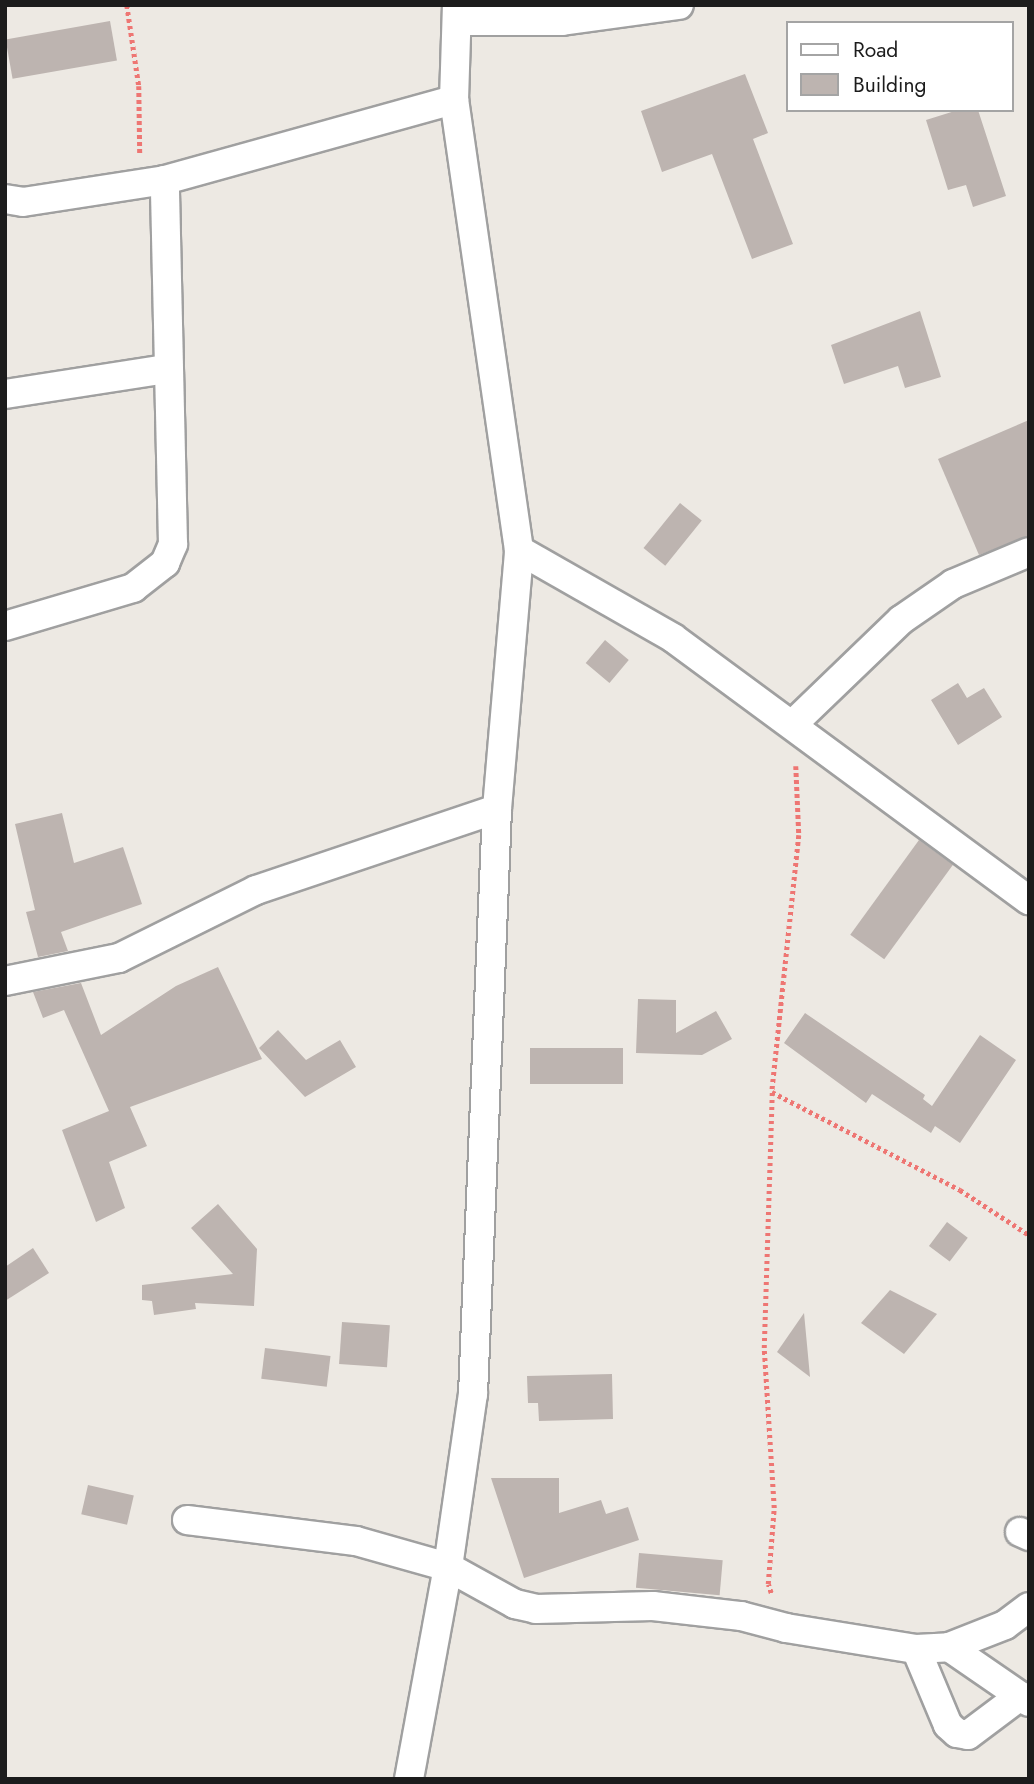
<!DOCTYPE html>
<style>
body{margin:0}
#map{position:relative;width:1034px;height:1784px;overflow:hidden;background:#ede9e3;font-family:Jost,sans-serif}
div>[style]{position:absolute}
.building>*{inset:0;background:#bdb4b0;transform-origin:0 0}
.path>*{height:4.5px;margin-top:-2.25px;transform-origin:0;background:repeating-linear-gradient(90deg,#ee7673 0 3.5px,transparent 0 7px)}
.roads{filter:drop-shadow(2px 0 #a0a0a0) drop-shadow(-2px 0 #a0a0a0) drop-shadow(0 2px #a0a0a0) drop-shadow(0 -2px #a0a0a0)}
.street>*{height:28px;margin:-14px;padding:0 14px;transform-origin:14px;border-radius:14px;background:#fff}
span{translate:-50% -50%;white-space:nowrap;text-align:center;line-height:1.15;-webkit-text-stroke:6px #fff;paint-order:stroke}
.frame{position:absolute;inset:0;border:7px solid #1c1c1c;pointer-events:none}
.legend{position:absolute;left:786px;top:21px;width:228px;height:91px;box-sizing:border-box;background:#fff;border:2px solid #a4a4a4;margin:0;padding:9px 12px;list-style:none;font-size:21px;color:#1c1c1c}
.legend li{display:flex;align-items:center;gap:14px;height:35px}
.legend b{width:35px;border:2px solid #a4a4a4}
</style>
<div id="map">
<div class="building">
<div style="left:110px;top:21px;width:40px;height:106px;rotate:80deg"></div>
<div style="clip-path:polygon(745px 74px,768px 133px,753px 139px,793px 244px,752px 259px,712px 154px,662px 172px,641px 111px)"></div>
<div style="clip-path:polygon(958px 110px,978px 110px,1006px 196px,973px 207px,966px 185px,948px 190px,926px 120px)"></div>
<div style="clip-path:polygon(920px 311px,941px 377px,905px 388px,898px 366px,844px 384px,831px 345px)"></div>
<div style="clip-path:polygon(1029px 420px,1029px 536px,979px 555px,938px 459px)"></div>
<div style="left:680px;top:503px;width:28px;height:58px;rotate:39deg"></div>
<div style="left:605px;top:640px;width:31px;height:30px;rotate:40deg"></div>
<div style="clip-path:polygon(958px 683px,967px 698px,984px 688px,1002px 717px,958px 745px,931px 700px)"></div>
<div style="clip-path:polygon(62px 813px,74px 863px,123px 847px,142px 904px,61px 932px,68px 951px,38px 957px,26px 912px,35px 910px,15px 824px)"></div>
<div style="left:919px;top:840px;width:42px;height:117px;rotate:36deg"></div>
<div style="clip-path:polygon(218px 967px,262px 1059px,130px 1107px,147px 1146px,109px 1162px,125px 1208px,96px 1222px,62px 1130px,109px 1111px,64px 1010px,43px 1018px,33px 992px,81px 983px,101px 1035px,176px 986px)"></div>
<div style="clip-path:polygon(638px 999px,676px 1000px,676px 1033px,716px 1011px,732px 1039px,702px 1055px,636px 1053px)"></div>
<div style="clip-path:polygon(805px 1013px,925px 1095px,923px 1099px,932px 1106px,980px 1035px,1016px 1060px,960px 1143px,935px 1126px,931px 1133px,872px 1094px,866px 1103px,784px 1043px)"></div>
<div style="clip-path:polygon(278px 1030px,306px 1060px,340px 1040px,356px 1067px,305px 1097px,259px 1048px)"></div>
<div style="left:530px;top:1048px;width:93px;height:36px"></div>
<div style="clip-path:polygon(218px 1204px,257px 1249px,254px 1306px,195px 1303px,196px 1309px,154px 1315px,152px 1301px,142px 1300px,142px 1285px,233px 1274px,191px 1228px)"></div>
<div style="left:947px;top:1222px;width:26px;height:30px;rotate:37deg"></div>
<div style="clip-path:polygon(33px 1248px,49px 1273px,5px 1301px,5px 1267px)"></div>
<div style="clip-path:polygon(890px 1290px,937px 1314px,904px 1354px,861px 1323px)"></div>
<div style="clip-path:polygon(804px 1313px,810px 1377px,777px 1352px)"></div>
<div style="left:342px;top:1322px;width:48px;height:42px;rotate:4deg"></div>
<div style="left:265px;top:1348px;width:66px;height:31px;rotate:7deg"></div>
<div style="clip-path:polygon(612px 1374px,613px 1419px,539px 1421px,538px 1403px,528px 1403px,527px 1376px)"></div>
<div style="clip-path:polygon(491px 1478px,559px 1478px,559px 1513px,601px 1500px,606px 1514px,628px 1507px,639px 1540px,524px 1578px)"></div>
<div style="left:88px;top:1485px;width:47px;height:30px;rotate:13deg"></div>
<div style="left:639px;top:1553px;width:84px;height:35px;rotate:5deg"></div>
</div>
<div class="path">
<div style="left:127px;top:5px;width:82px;rotate:81.6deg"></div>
<div style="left:139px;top:86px;width:68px;rotate:89.2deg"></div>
<div style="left:796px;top:766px;width:69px;rotate:87.5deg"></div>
<div style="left:799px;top:835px;width:258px;rotate:96deg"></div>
<div style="left:772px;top:1092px;width:212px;rotate:27.5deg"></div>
<div style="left:960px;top:1190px;width:82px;rotate:33.1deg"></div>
<div style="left:771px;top:1593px;width:9px;rotate:-108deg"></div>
<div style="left:768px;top:1584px;width:76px;rotate:-85.5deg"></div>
<div style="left:774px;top:1508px;width:160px;rotate:-93.6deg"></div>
<div style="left:764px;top:1348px;width:256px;rotate:-88.2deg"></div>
</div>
<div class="roads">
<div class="street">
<div style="left:457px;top:21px;width:105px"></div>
<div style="left:562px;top:21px;width:118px;rotate:-7.8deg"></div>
<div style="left:5px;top:199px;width:18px;rotate:9deg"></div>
<div style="left:23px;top:202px;width:144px;rotate:-8.8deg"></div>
<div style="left:165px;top:180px;width:300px;rotate:-15.5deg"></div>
<div style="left:5px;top:394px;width:163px;rotate:-8.8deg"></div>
<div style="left:519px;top:550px;width:177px;rotate:29.7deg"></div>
<div style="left:673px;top:638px;width:442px;rotate:36.4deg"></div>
<div style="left:5px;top:626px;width:134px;rotate:-16.5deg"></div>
<div style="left:133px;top:588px;width:41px;rotate:-38deg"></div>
<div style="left:165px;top:563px;width:21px;rotate:-67deg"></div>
<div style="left:173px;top:544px;width:364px;rotate:-91.3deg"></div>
<div style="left:794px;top:723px;width:149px;rotate:-43.9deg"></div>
<div style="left:901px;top:620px;width:63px;rotate:-34.7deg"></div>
<div style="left:953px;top:584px;width:82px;rotate:-22.8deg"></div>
<div style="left:5px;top:981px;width:116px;rotate:-11.4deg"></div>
<div style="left:119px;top:958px;width:153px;rotate:-26.4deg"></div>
<div style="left:256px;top:890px;width:254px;rotate:-18.6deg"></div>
<div style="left:187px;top:1520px;width:170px;rotate:7.1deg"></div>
<div style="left:356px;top:1541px;width:96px;rotate:15.8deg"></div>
<div style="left:448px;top:1567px;width:77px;rotate:28.9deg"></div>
<div style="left:515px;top:1604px;width:22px;rotate:13deg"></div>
<div style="left:536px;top:1609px;width:117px;rotate:-1.5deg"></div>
<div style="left:653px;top:1606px;width:89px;rotate:6.5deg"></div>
<div style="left:741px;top:1616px;width:47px;rotate:14.9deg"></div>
<div style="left:786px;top:1628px;width:132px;rotate:9.2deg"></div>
<div style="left:916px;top:1649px;width:33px;rotate:-3deg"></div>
<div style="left:949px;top:1647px;width:60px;rotate:-21.4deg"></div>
<div style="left:1005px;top:1625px;width:30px;rotate:-37deg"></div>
<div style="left:1020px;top:1532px;width:10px;rotate:24deg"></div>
<div style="left:949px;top:1647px;width:97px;rotate:34.5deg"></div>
<div style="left:916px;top:1649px;width:82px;rotate:67.2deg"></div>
<div style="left:948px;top:1725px;width:12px;rotate:42deg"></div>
<div style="left:957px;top:1733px;width:11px;rotate:10deg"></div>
<div style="left:968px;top:1735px;width:65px;rotate:-36.9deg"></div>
<div style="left:409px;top:1779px;width:216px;rotate:-79.6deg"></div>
<div style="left:448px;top:1567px;width:175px;rotate:-81.8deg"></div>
<div style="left:473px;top:1394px;width:585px;rotate:-87.65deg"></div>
<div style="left:497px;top:809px;width:260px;rotate:-85.1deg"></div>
<div style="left:519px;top:550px;width:455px;rotate:-98.2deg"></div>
<div style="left:454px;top:100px;width:95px;rotate:-88.2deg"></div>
</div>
</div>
<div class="frame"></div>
<ul class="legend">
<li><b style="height:9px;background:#fff"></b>Road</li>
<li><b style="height:19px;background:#bdb4b0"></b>Building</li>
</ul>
</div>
